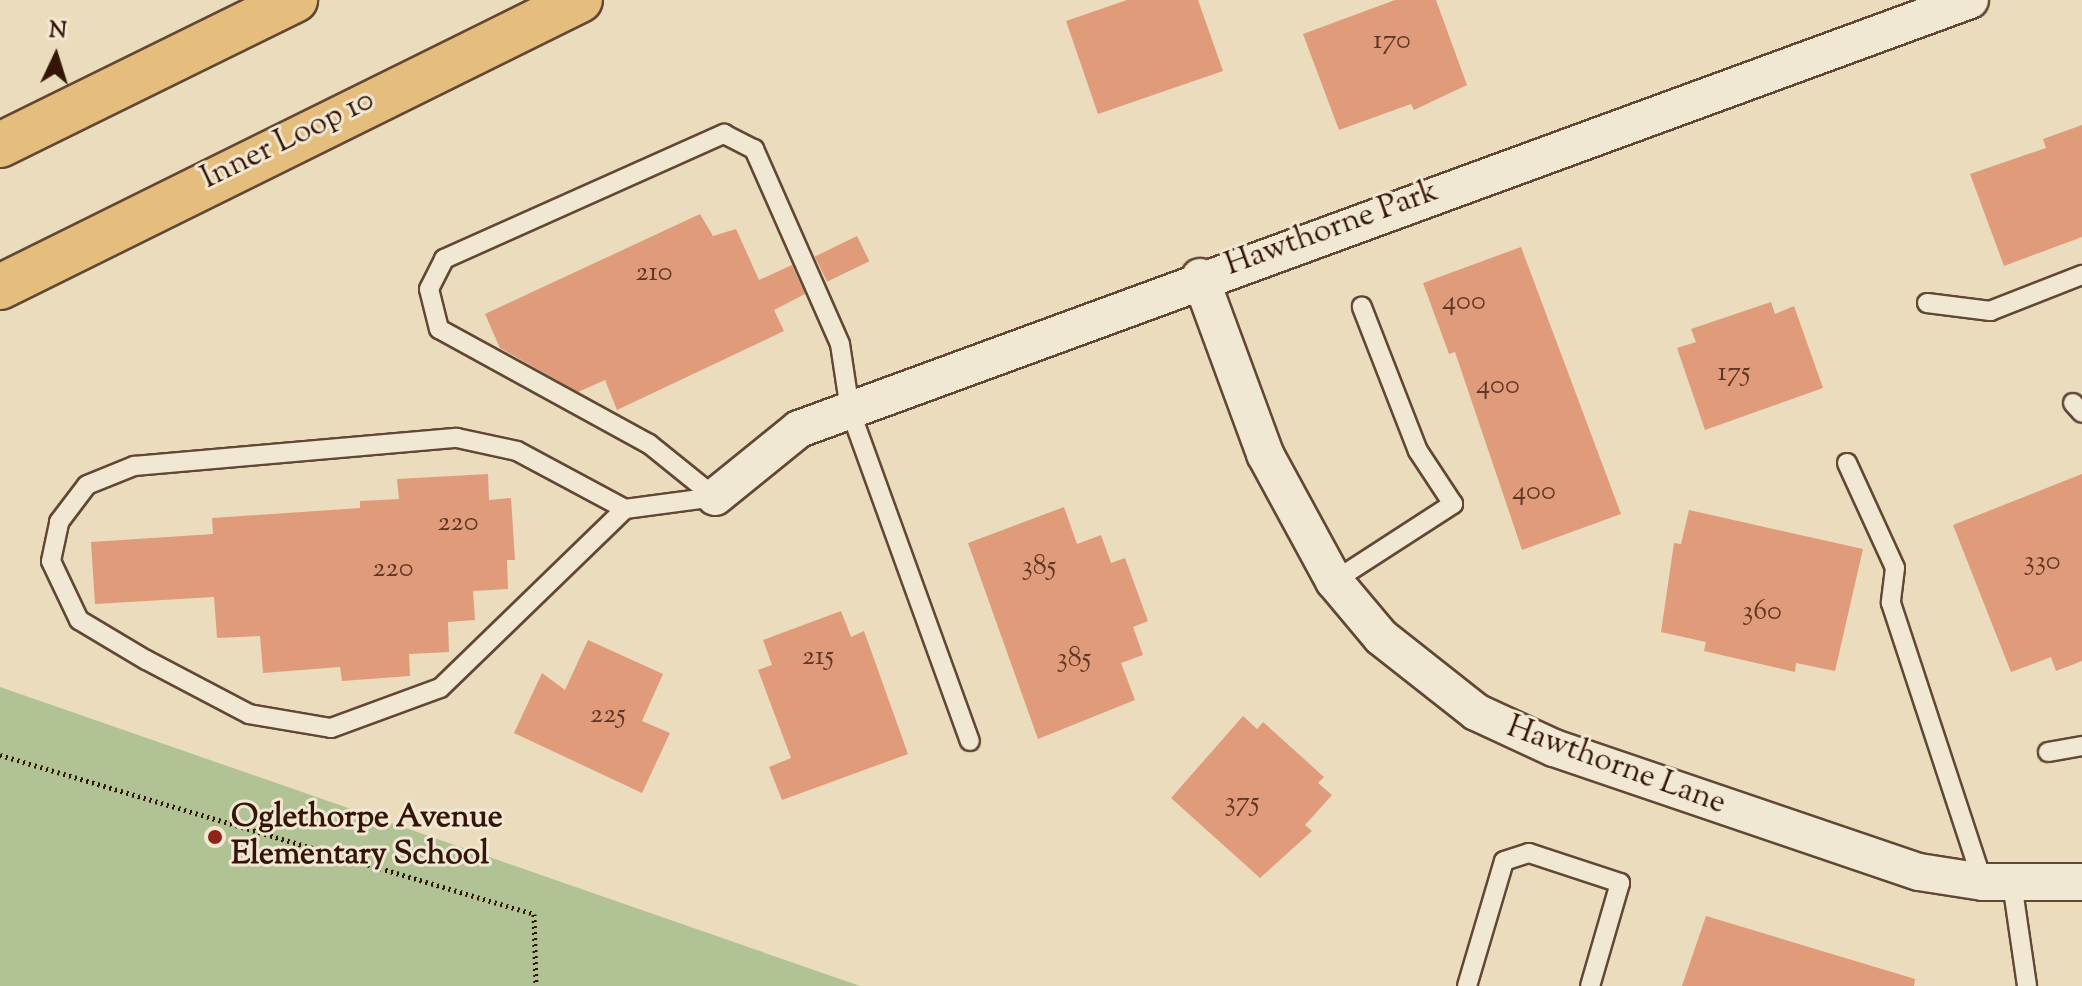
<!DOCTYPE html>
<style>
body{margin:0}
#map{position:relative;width:2082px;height:986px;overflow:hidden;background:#eadcbc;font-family:"Sorts Mill Goudy",serif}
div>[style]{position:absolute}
.green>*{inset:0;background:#b1c295}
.building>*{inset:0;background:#e09b7b;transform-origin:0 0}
.path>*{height:5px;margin-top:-2.5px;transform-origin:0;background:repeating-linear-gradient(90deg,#351508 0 2px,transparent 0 6px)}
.roads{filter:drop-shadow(2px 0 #624735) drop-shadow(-2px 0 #624735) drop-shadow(0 2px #624735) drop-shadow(0 -2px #624735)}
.service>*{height:18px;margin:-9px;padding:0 9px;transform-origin:9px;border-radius:9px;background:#f1e8d3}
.minor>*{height:36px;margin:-18px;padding:0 18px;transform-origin:18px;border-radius:18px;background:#f1e8d3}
.motorway>*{height:44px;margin:-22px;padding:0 22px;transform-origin:22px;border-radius:22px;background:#e5be7e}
.dots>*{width:22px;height:22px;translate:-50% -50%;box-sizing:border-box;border:4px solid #f1e8d3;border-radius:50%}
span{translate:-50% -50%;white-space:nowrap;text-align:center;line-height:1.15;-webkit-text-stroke:6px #f1e8d3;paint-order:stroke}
.number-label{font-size:28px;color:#603625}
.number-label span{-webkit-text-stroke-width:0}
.street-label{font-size:32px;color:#351508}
.poi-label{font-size:32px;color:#351508;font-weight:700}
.left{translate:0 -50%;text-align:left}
.north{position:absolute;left:16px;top:16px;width:80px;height:80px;-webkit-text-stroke:6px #f1e8d3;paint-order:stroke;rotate:4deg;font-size:22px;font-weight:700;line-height:32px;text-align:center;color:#351508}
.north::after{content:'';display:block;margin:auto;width:28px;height:36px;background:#351508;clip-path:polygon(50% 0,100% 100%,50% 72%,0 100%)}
</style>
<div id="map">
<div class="green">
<div style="clip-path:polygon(0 687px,860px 986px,0 986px)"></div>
</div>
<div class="building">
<div style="clip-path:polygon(1127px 0,1198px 0,1223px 71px,1098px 114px,1066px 21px)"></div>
<div style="clip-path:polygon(1395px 0,1436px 0,1467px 85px,1414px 110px,1411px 104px,1339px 130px,1303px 34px)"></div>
<div style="clip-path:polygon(2082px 125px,2082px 237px,2004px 266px,1970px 174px,2046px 148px,2043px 139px)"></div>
<div style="clip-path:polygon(700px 214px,713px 236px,736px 229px,759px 280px,792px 265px,805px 294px,774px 310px,784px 331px,617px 410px,605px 380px,578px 392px,500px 348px,485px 314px)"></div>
<div style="left:857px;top:236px;width:28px;height:47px;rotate:64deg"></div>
<div style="clip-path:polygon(1521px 247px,1621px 514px,1522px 550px,1455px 352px,1449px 354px,1423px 283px)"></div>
<div style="clip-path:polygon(1771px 302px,1775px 314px,1794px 306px,1823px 388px,1705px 430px,1677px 348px,1696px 342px,1691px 329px)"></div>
<div style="clip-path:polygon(488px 474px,489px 500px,511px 498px,515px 560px,507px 560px,508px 589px,473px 591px,475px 620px,448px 622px,449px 652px,409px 654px,410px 676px,342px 681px,340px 667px,263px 673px,260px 636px,217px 638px,214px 597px,95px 604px,91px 542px,213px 534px,212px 518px,360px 508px,360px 501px,399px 499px,397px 479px)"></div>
<div style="clip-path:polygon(2082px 474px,2082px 661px,2056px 671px,2051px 657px,2011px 672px,1953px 525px)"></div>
<div style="clip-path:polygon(1064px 507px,1077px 544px,1101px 535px,1111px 563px,1125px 558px,1148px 621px,1133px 627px,1143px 655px,1121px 663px,1135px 700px,1038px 739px,968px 543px)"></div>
<div style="clip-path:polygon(1689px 510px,1863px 549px,1835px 671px,1796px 663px,1795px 672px,1704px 651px,1706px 642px,1661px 632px,1674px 543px,1681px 544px)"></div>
<div style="clip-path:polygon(841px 611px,851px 637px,864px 631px,908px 754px,782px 800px,769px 767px,791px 758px,758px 670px,772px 665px,763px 640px)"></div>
<div style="clip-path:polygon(588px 640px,663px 674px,642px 721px,670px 733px,642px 793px,514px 733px,542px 673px,565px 690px)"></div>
<div style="clip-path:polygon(1243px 716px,1257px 729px,1263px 722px,1324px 777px,1318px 783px,1332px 795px,1305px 825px,1312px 831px,1260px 878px,1171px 798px)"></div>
<div style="clip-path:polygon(1706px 916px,1915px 979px,1914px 986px,1682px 986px)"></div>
</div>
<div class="path">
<div style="left:0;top:755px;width:557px;rotate:16.58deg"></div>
<div style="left:534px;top:914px;width:72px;rotate:88.4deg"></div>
</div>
<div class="roads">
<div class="service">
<div style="left:1927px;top:303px;width:64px;rotate:7.2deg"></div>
<div style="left:1990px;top:311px;width:99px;rotate:-21.4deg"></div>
<div style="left:2073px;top:403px;width:13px;rotate:48deg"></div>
<div style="left:1847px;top:463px;width:115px;rotate:65.4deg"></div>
<div style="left:1895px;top:568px;width:35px;rotate:97deg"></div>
<div style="left:1891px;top:603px;width:294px;rotate:71.8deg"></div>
<div style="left:715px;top:497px;width:85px;rotate:-141.2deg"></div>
<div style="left:649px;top:444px;width:239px;rotate:-151.3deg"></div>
<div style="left:439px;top:329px;width:41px;rotate:-104deg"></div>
<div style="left:429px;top:289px;width:34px;rotate:-63deg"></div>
<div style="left:444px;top:259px;width:307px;rotate:-24.1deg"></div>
<div style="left:724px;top:134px;width:34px;rotate:27deg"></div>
<div style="left:754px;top:149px;width:213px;rotate:66.2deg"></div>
<div style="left:840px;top:344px;width:67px;rotate:81.4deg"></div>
<div style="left:850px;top:410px;width:352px;rotate:70.1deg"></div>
<div style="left:625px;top:509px;width:257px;rotate:135.9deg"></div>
<div style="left:440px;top:688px;width:116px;rotate:159.8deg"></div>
<div style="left:331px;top:728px;width:83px;rotate:-170.3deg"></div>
<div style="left:249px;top:714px;width:116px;rotate:-152.3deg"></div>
<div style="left:146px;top:660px;width:78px;rotate:-149.2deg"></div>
<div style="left:79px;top:620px;width:65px;rotate:-115.4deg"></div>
<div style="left:51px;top:561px;width:40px;rotate:-78deg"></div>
<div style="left:59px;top:522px;width:46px;rotate:-52.9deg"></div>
<div style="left:87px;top:485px;width:51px;rotate:-22deg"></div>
<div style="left:134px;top:466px;width:324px;rotate:-5deg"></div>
<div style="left:457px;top:438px;width:61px;rotate:12.2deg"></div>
<div style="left:517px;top:451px;width:123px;rotate:28.2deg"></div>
<div style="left:625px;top:509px;width:91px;rotate:-7.6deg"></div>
<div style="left:1334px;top:581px;width:142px;rotate:-32.9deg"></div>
<div style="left:1453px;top:504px;width:64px;rotate:-123.4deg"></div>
<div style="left:1418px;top:451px;width:155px;rotate:-111.3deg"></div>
<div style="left:2048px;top:752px;width:35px;rotate:-10deg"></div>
<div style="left:2012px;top:883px;width:104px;rotate:81.7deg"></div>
<div style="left:1467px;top:986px;width:130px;rotate:-73.5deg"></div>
<div style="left:1504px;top:861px;width:26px;rotate:-18deg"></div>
<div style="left:1529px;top:853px;width:96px;rotate:18.2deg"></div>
<div style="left:1620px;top:883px;width:107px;rotate:106.2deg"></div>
</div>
<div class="minor">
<div style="left:1200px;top:277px;width:189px;rotate:69.8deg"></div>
<div style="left:1265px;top:454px;width:145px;rotate:61.5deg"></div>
<div style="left:1334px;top:581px;width:73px;rotate:50deg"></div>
<div style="left:1381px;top:637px;width:121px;rotate:38.3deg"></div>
<div style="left:1476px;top:712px;width:86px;rotate:24.8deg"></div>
<div style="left:1554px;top:748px;width:385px;rotate:18.8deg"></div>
<div style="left:1919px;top:872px;width:65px;rotate:8.9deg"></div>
<div style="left:1983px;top:882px;width:99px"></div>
<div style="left:715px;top:497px;width:108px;rotate:-39deg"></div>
<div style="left:799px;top:429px;width:1247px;rotate:-20.12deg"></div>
</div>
<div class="motorway">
<div style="left:0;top:145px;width:329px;rotate:-26.2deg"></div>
<div style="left:0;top:287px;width:647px;rotate:-26.33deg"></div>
</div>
</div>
<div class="dots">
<div style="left:215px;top:837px;background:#8f2418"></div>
</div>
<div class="number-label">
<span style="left:1392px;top:41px">170</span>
<span style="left:654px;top:273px">210</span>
<span style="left:1464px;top:302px">400</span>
<span style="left:1734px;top:373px">175</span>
<span style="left:1498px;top:386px">400</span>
<span style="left:1534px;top:492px">400</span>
<span style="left:458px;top:523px">220</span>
<span style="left:2042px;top:562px">330</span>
<span style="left:1039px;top:567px">385</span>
<span style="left:393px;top:569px">220</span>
<span style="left:1762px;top:612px">360</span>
<span style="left:818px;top:657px">215</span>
<span style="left:1074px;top:659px">385</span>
<span style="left:608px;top:715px">225</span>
<span style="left:1242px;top:803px">375</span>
</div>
<div class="street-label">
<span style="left:288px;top:140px;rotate:-26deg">Inner Loop 10</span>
<span style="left:1332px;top:229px;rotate:-20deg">Hawthorne Park</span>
<span style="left:1616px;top:766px;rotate:20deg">Hawthorne Lane</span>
</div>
<div class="poi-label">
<span class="left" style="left:231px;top:837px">Oglethorpe Avenue<br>Elementary School</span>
</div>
<div class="north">N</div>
</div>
